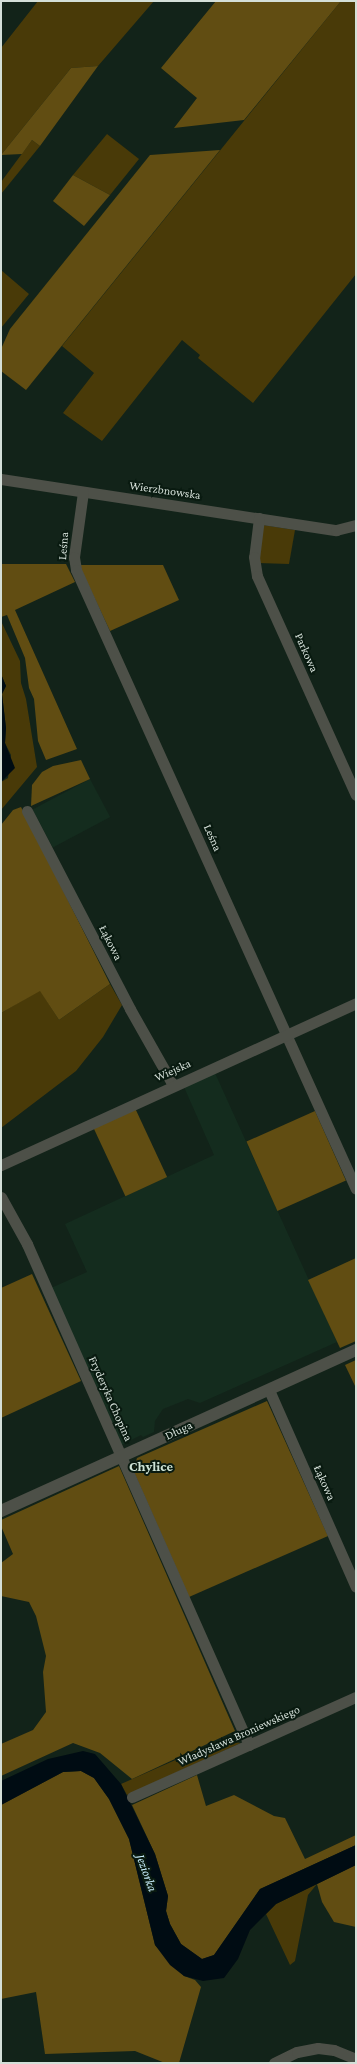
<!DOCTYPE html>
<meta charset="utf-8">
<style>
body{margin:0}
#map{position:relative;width:357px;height:2064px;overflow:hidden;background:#122319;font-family:"Crimson Pro",serif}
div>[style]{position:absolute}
.built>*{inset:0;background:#142c1e;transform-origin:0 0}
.green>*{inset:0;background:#493a08}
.forest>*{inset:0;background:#614d12;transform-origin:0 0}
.water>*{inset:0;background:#000c13}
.minor>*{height:11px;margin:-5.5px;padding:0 5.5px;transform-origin:5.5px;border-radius:5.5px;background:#4d5048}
.tertiary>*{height:12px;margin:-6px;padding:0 6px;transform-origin:6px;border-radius:6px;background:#4d5048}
span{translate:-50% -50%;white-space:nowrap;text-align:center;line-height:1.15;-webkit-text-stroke:4px #091a10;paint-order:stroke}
.street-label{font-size:12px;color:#d4dfd8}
.water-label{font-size:13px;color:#c4e9f7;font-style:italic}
.quarter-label{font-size:14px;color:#cfe4d6;font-weight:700}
.frame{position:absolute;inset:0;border:2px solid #d4dfd8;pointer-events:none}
</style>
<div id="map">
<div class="built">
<div style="left:90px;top:779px;width:43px;height:65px;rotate:62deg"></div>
<div style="clip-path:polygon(215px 1073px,337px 1342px,200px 1403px,188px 1399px,163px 1409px,155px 1421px,154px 1432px,143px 1437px,141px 1435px,120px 1446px,51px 1288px,87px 1272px,65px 1224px,214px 1155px,184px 1087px)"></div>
</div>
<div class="green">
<div style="clip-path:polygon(38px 1px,154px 1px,98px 66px,71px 68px,1px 155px,1px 48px)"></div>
<div style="clip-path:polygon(341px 1px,356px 1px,356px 274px,253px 403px,198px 358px,200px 355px,182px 340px,102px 441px,63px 413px,94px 373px,62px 346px)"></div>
<div style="clip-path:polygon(107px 134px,139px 159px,110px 195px,73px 175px)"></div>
<div style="clip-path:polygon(32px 140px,40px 146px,1px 194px,1px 182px)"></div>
<div style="clip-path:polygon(1px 270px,29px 294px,1px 328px,1px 338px)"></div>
<div style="clip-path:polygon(263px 525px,295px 530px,289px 564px,258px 563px)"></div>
<div style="clip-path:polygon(1px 621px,20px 661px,21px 683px,26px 699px,37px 767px,1px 810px,1px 782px,8px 778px,11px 755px,5px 743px,6px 728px,2px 694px,6px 686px,1px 674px)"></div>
<div style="clip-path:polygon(110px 984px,122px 1005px,103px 1037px,76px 1071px,1px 1128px,1px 1013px,40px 990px,59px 1020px)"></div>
<div style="clip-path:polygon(230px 1736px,233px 1742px,241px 1743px,127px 1795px,121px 1784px)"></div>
<div style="clip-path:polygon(317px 1884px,308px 1895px,295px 1961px,290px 1965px,266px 1914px,276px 1904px)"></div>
</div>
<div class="forest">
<div style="clip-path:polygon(216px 1px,341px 1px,244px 120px,174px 128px,197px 98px,161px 68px)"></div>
<div style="clip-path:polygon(98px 66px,40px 146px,32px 140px,22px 154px,1px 155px,71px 68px)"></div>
<div style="clip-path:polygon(220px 150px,26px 390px,1px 371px,1px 349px,10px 329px,150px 155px)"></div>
<div style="clip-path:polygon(73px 175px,110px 195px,84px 226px,53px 201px)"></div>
<div style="clip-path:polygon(1px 564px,66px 564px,75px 582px,15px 610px,77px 749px,46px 760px,38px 741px,34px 699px,29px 688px,25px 658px,7px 615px,1px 617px)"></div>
<div style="clip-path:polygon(79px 565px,163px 565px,179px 600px,110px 631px)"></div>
<div style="clip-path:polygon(81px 760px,90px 779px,31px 806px,32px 785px,42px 772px,53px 766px)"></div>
<div style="clip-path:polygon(21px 807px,110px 984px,59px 1020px,40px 991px,1px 1013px,1px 825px,13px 810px)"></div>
<div style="left:135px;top:1108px;width:76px;height:46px;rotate:65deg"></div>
<div style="left:315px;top:1111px;width:76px;height:75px;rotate:66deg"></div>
<div style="clip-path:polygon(356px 1258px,356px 1341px,340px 1348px,308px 1280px)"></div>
<div style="clip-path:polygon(32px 1274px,81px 1381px,1px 1418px,1px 1288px)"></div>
<div style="clip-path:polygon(356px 1360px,356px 1388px,345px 1365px)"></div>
<div style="clip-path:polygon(267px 1401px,328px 1536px,189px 1597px,133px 1470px,137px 1458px)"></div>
<div style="clip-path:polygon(119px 1466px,235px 1731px,132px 1779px,100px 1753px,73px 1743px,1px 1776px,1px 1744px,33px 1730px,46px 1712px,43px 1672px,46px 1656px,36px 1616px,29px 1602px,1px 1596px,1px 1563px,13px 1554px,1px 1526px,1px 1520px)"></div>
<div style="clip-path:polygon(81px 1771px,94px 1778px,109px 1799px,129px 1839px,155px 1945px,184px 1976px,195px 1980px,201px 1987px,179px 2063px,165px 2063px,135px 2051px,45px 2054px,36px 1992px,1px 1999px,1px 1805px,63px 1772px)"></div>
<div style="clip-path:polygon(197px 1775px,206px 1806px,234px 1795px,274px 1816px,285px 1818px,305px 1859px,356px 1835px,356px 1845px,260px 1889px,214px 1955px,202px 1959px,181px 1944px,170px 1924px,166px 1911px,168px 1896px,155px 1854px,132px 1805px)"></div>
<div style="clip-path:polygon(356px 1865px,356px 1927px,334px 1922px,322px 1902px,317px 1884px)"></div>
</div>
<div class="water">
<div style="clip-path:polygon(1px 674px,6px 686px,2px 694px,6px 728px,5px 743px,15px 768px,1px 782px)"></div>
<div style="clip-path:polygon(83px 1751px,95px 1754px,121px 1784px,155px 1854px,168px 1896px,166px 1911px,170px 1924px,181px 1944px,202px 1959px,214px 1955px,260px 1889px,356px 1845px,356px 1865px,276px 1904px,250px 1930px,238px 1959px,224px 1978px,203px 1981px,184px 1976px,170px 1965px,155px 1945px,129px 1839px,109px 1799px,94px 1778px,81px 1771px,63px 1772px,1px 1805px,1px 1781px,48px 1759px)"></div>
</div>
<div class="minor">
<div style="left:1px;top:479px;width:339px;rotate:8.7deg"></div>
<div style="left:336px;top:530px;width:21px;rotate:-14deg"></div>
<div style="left:83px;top:492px;width:66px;rotate:97.9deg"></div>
<div style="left:74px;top:557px;width:13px;rotate:81deg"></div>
<div style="left:76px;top:570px;width:679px;rotate:65.66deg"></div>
<div style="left:259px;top:518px;width:39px;rotate:97deg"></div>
<div style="left:254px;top:557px;width:19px;rotate:81deg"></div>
<div style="left:257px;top:576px;width:240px;rotate:65.7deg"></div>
<div style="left:27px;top:811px;width:223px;rotate:62.5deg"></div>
<div style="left:130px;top:1009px;width:87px;rotate:60.5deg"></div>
<div style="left:1px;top:1165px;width:390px;rotate:-24.5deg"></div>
<div style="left:1px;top:1197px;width:54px;rotate:61deg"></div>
<div style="left:27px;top:1244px;width:548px;rotate:66.1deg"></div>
<div style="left:269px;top:1390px;width:215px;rotate:66.2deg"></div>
<div style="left:132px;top:1797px;width:245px;rotate:-24.1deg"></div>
<div style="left:274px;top:2063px;width:25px;rotate:-26deg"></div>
<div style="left:297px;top:2052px;width:21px;rotate:-11deg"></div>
<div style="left:318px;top:2048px;width:16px;rotate:7deg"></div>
<div style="left:334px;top:2050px;width:24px;rotate:22deg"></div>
</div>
<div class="tertiary">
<div style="left:1px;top:1511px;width:390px;rotate:-24.4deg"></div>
</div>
<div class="street-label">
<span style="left:165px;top:491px;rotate:8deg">Wierzbnowska</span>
<span style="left:64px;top:546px;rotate:-86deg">Leśna</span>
<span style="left:306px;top:653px;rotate:66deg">Parkowa</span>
<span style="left:212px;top:838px;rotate:66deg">Leśna</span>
<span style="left:110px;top:943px;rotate:63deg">Łąkowa</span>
<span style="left:173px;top:1071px;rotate:-24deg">Wiejska</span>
<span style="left:110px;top:1399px;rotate:66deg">Fryderyka Chopina</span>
<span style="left:179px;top:1431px;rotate:-25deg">Długa</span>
<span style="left:324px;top:1483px;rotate:66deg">Łąkowa</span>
<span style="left:239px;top:1736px;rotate:-24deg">Władysława Broniewskiego</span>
</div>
<div class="water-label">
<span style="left:146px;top:1873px;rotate:70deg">Jeziorka</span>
</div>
<div class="quarter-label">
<span style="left:151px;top:1466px">Chylice</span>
</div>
<div class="frame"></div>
</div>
